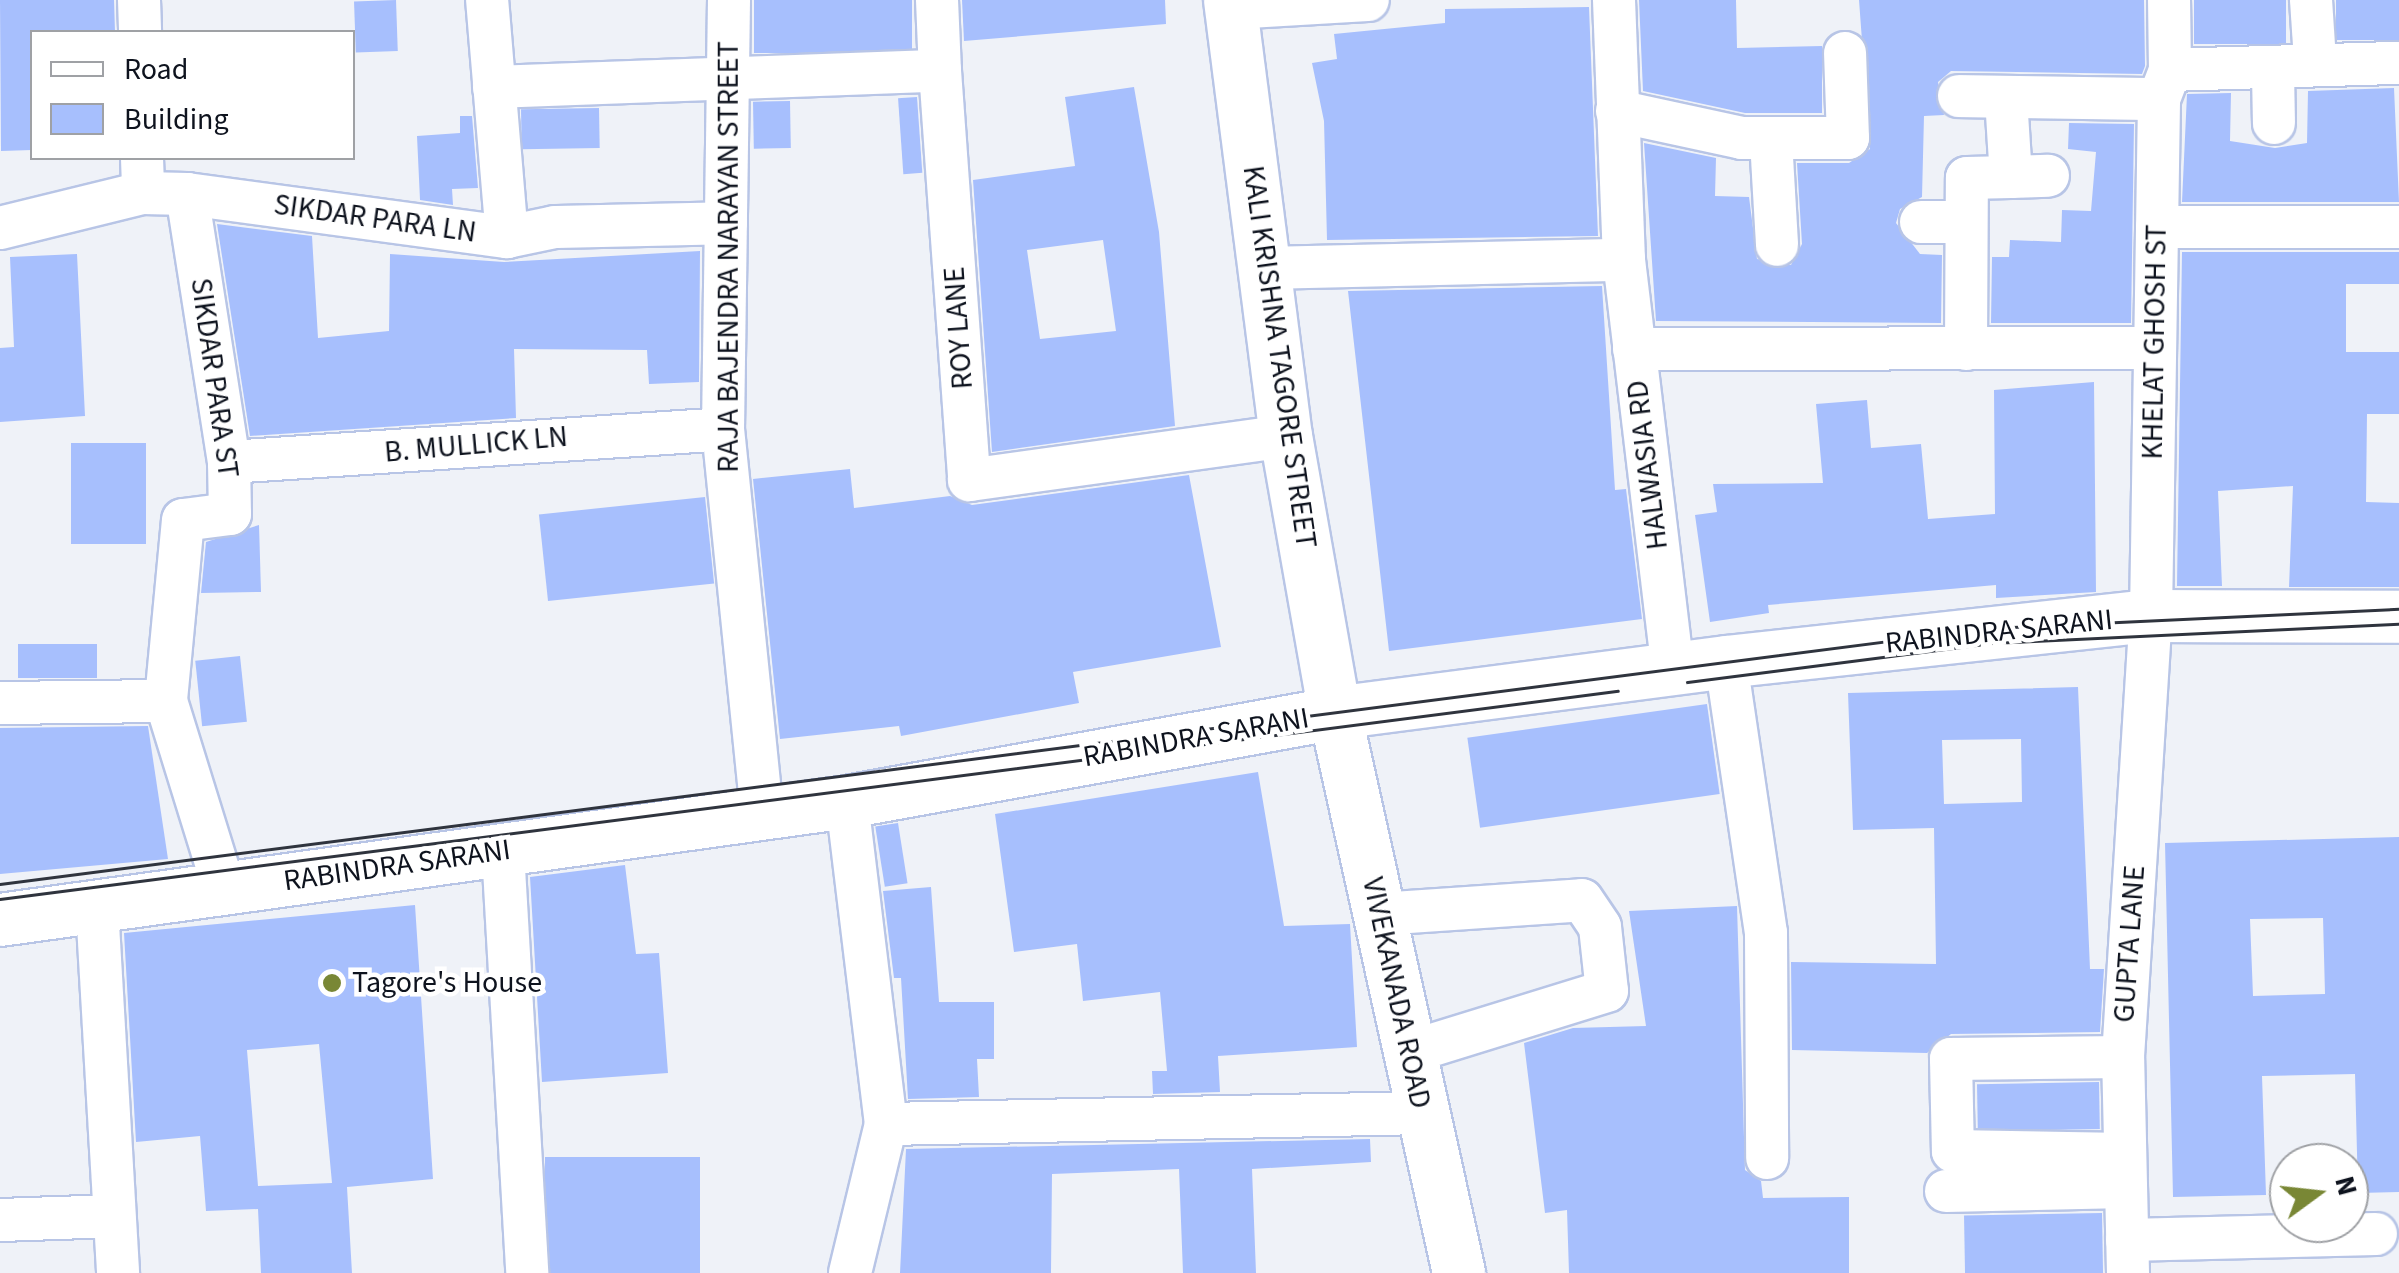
<!DOCTYPE html>
<style>
body{margin:0}
#map{position:relative;width:2399px;height:1273px;overflow:hidden;background:#eff2f8;font-family:"Source Sans 3",sans-serif}
div>[style]{position:absolute}
.building>*{inset:0;background:#a7bffd;transform-origin:0 0}
.roads{filter:drop-shadow(2px 0 #b8c5e6) drop-shadow(-2px 0 #b8c5e6) drop-shadow(0 2px #b8c5e6) drop-shadow(0 -2px #b8c5e6)}
.minor>*{height:42px;margin:-21px;padding:0 21px;transform-origin:21px;border-radius:21px;background:#fff}
.major>*{height:52px;margin:-26px;padding:0 26px;transform-origin:26px;border-radius:26px;background:#fff}
.tram>*{height:2.5px;margin:-1.25px;padding:0 1.25px;transform-origin:1.25px;border-radius:1.25px;background:#2f343e}
.dots>*{width:28px;height:28px;translate:-50% -50%;box-sizing:border-box;border:5px solid #fff;border-radius:50%}
span{translate:-50% -50%;white-space:nowrap;text-align:center;line-height:1.15;-webkit-text-stroke:9px #fff;paint-order:stroke}
.street-label{font-size:30px;color:#0e131e}
.poi-label{font-size:30px;color:#0e131e}
.left{translate:0 -50%;text-align:left}
.legend{position:absolute;left:30px;top:30px;width:325px;height:130px;box-sizing:border-box;background:#fff;border:2px solid #9fa1a5;margin:0;padding:12px 18px;list-style:none;font-size:30px;color:#0e131e}
.legend li{display:flex;align-items:center;gap:20px;height:50px}
.legend b{width:50px;border:2px solid #9fa1a5}
.north{position:absolute;left:2269px;top:1143px;width:100px;height:100px;box-sizing:border-box;background:#fff;border:2px solid #9fa1a5;border-radius:50%;rotate:75deg;font-size:28px;font-weight:700;line-height:40px;text-align:center;color:#0e131e}
.north::after{content:'';display:block;margin:auto;width:35px;height:45px;background:#798735;clip-path:polygon(50% 0,100% 100%,50% 72%,0 100%)}
</style>
<div id="map">
<div class="building">
<div style="clip-path:polygon(0 0,114px 0,115px 32px,32px 32px,32px 150px,1px 151px)"></div>
<div style="left:396px;top:0;width:51px;height:42px;rotate:88deg"></div>
<div style="left:754px;top:0;width:158px;height:53px"></div>
<div style="clip-path:polygon(962px 0,1165px 0,1166px 24px,964px 41px)"></div>
<div style="clip-path:polygon(1639px 0,1736px 0,1737px 48px,1822px 46px,1822px 113px,1745px 113px,1643px 91px)"></div>
<div style="clip-path:polygon(1859px 0,2144px 0,2145px 66px,2142px 74px,1951px 71px,1938px 82px,1944px 115px,1924px 116px,1922px 197px,1900px 209px,1896px 223px,1920px 254px,1942px 255px,1941px 323px,1656px 321px,1644px 143px,1716px 158px,1715px 196px,1749px 197px,1757px 259px,1791px 265px,1802px 244px,1797px 163px,1849px 163px,1870px 149px)"></div>
<div style="left:2194px;top:0;width:92px;height:44px"></div>
<div style="left:2336px;top:0;width:63px;height:40px"></div>
<div style="clip-path:polygon(1589px 7px,1598px 236px,1327px 240px,1324px 121px,1312px 63px,1337px 59px,1334px 34px,1445px 23px,1445px 9px)"></div>
<div style="clip-path:polygon(evenodd,1134px 87px,1159px 232px,1175px 426px,992px 452px,973px 180px,1075px 166px,1065px 97px,1134px 87px,1103px 240px,1116px 331px,1040px 339px,1027px 250px,1103px 240px)"></div>
<div style="clip-path:polygon(2394px 88px,2399px 202px,2182px 202px,2187px 94px,2231px 93px,2230px 141px,2275px 148px,2307px 143px,2308px 91px)"></div>
<div style="left:917px;top:97px;width:76px;height:19px;rotate:86deg"></div>
<div style="left:790px;top:101px;width:47px;height:37px;rotate:89deg"></div>
<div style="left:599px;top:108px;width:40px;height:78px;rotate:89deg"></div>
<div style="clip-path:polygon(460px 116px,472px 116px,478px 188px,452px 189px,453px 205px,420px 200px,417px 136px,460px 133px)"></div>
<div style="clip-path:polygon(2069px 123px,2134px 124px,2131px 323px,1991px 323px,1992px 257px,2009px 257px,2010px 240px,2061px 242px,2062px 210px,2091px 211px,2096px 152px,2068px 149px)"></div>
<div style="clip-path:polygon(217px 224px,312px 236px,318px 338px,389px 331px,390px 254px,504px 262px,700px 251px,699px 382px,649px 384px,647px 350px,514px 349px,516px 418px,250px 436px)"></div>
<div style="clip-path:polygon(2182px 252px,2399px 252px,2399px 284px,2346px 284px,2346px 352px,2399px 352px,2399px 414px,2367px 414px,2366px 502px,2399px 503px,2399px 587px,2289px 587px,2293px 486px,2218px 491px,2222px 586px,2177px 586px)"></div>
<div style="clip-path:polygon(77px 254px,85px 416px,0 422px,0 348px,14px 347px,10px 257px)"></div>
<div style="clip-path:polygon(1602px 286px,1615px 490px,1626px 489px,1642px 619px,1389px 651px,1348px 291px)"></div>
<div style="clip-path:polygon(2094px 382px,2096px 592px,1996px 598px,1996px 585px,1768px 605px,1769px 613px,1710px 622px,1695px 515px,1717px 512px,1713px 484px,1823px 483px,1816px 404px,1867px 400px,1871px 448px,1921px 444px,1928px 519px,1995px 514px,1994px 390px)"></div>
<div style="left:71px;top:443px;width:75px;height:101px"></div>
<div style="clip-path:polygon(850px 469px,854px 508px,950px 496px,972px 505px,1189px 475px,1221px 647px,1073px 672px,1079px 703px,901px 736px,899px 726px,780px 739px,753px 479px)"></div>
<div style="left:705px;top:497px;width:87px;height:167px;rotate:84deg"></div>
<div style="clip-path:polygon(259px 525px,261px 592px,201px 593px,206px 542px)"></div>
<div style="left:18px;top:644px;width:79px;height:34px"></div>
<div style="left:240px;top:656px;width:66px;height:45px;rotate:84deg"></div>
<div style="clip-path:polygon(evenodd,2078px 687px,2090px 969px,2104px 969px,2100px 1032px,1951px 1034px,1927px 1053px,1792px 1050px,1791px 962px,1936px 964px,1934px 828px,1853px 830px,1848px 693px,2078px 687px,2021px 739px,2022px 802px,1944px 804px,1942px 740px,2021px 739px)"></div>
<div style="left:1707px;top:704px;width:91px;height:242px;rotate:82deg"></div>
<div style="clip-path:polygon(148px 726px,168px 859px,0 874px,0 728px)"></div>
<div style="clip-path:polygon(1258px 772px,1284px 926px,1350px 924px,1357px 1047px,1218px 1056px,1220px 1092px,1153px 1094px,1152px 1071px,1167px 1071px,1160px 992px,1083px 1001px,1077px 944px,1014px 952px,995px 814px)"></div>
<div style="left:898px;top:823px;width:61px;height:23px;rotate:81deg"></div>
<div style="clip-path:polygon(evenodd,2399px 837px,2399px 1192px,2358px 1193px,2355px 1074px,2262px 1076px,2266px 1195px,2173px 1197px,2165px 843px,2399px 837px,2323px 918px,2325px 994px,2253px 996px,2250px 919px,2323px 918px)"></div>
<div style="clip-path:polygon(625px 865px,636px 954px,659px 953px,668px 1073px,542px 1082px,530px 877px)"></div>
<div style="clip-path:polygon(931px 887px,939px 1002px,994px 1002px,994px 1059px,977px 1059px,979px 1097px,908px 1099px,901px 978px,894px 978px,883px 891px)"></div>
<div style="clip-path:polygon(evenodd,415px 905px,433px 1179px,347px 1187px,352px 1273px,261px 1273px,258px 1209px,206px 1211px,200px 1136px,136px 1142px,124px 933px,415px 905px,319px 1044px,332px 1183px,258px 1186px,247px 1050px,319px 1044px)"></div>
<div style="clip-path:polygon(1737px 906px,1745px 1170px,1761px 1181px,1763px 1198px,1849px 1197px,1849px 1273px,1569px 1273px,1567px 1210px,1545px 1213px,1524px 1043px,1573px 1028px,1646px 1026px,1629px 911px)"></div>
<div style="left:2099px;top:1082px;width:47px;height:122px;rotate:89deg"></div>
<div style="clip-path:polygon(1370px 1139px,1371px 1162px,1252px 1169px,1256px 1273px,1183px 1273px,1179px 1169px,1052px 1174px,1051px 1273px,900px 1273px,906px 1149px)"></div>
<div style="left:545px;top:1157px;width:155px;height:116px"></div>
<div style="left:2102px;top:1213px;width:60px;height:138px;rotate:89deg"></div>
</div>
<div class="roads">
<div class="minor">
<div style="left:139px;top:0;width:32px;rotate:88deg"></div>
<div style="left:729px;top:0;width:429px;rotate:90.8deg"></div>
<div style="left:723px;top:429px;width:386px;rotate:84.2deg"></div>
<div style="left:937px;top:0;width:71px;rotate:87.6deg"></div>
<div style="left:1614px;top:0;width:260px;rotate:87.8deg"></div>
<div style="left:1624px;top:260px;width:412px;rotate:83.2deg"></div>
<div style="left:2311px;top:0;width:60px;rotate:86.2deg"></div>
<div style="left:1231px;top:8px;width:137px;rotate:-3.3deg"></div>
<div style="left:2170px;top:70px;width:229px;rotate:-1.8deg"></div>
<div style="left:2273px;top:73px;width:50px;rotate:88.9deg"></div>
<div style="left:494px;top:87px;width:446px;rotate:-2.1deg"></div>
<div style="left:940px;top:71px;width:410px;rotate:85.9deg"></div>
<div style="left:969px;top:480px;width:320px;rotate:-7.9deg"></div>
<div style="left:1959px;top:96px;width:200px;rotate:0.9deg"></div>
<div style="left:2006px;top:98px;width:79px;rotate:86.4deg"></div>
<div style="left:2011px;top:177px;width:37px;rotate:-2deg"></div>
<div style="left:1617px;top:111px;width:128px;rotate:12.2deg"></div>
<div style="left:1742px;top:138px;width:106px"></div>
<div style="left:1848px;top:138px;width:85px;rotate:-92deg"></div>
<div style="left:1771px;top:140px;width:105px;rotate:86.7deg"></div>
<div style="left:142px;top:158px;width:35px;rotate:88deg"></div>
<div style="left:143px;top:193px;width:44px;rotate:1.3deg"></div>
<div style="left:187px;top:194px;width:271px;rotate:81.1deg"></div>
<div style="left:229px;top:462px;width:52px;rotate:88.9deg"></div>
<div style="left:230px;top:514px;width:47px;rotate:172.7deg"></div>
<div style="left:183px;top:520px;width:182px;rotate:95.4deg"></div>
<div style="left:166px;top:701px;width:200px;rotate:72.8deg"></div>
<div style="left:187px;top:194px;width:323px;rotate:7.7deg"></div>
<div style="left:507px;top:237px;width:238px;rotate:-94.8deg"></div>
<div style="left:1921px;top:222px;width:45px"></div>
<div style="left:2157px;top:227px;width:242px"></div>
<div style="left:0;top:228px;width:147px;rotate:-13.8deg"></div>
<div style="left:507px;top:237px;width:49px;rotate:-11.8deg"></div>
<div style="left:555px;top:227px;width:171px;rotate:-1.3deg"></div>
<div style="left:1264px;top:268px;width:360px;rotate:-1.3deg"></div>
<div style="left:1634px;top:349px;width:521px;rotate:-0.11deg"></div>
<div style="left:1966px;top:349px;width:171px;rotate:-89.7deg"></div>
<div style="left:1967px;top:178px;width:44px;rotate:-1.3deg"></div>
<div style="left:229px;top:462px;width:495px;rotate:-3.8deg"></div>
<div style="left:1726px;top:662px;width:274px;rotate:81.6deg"></div>
<div style="left:1766px;top:933px;width:225px;rotate:89.7deg"></div>
<div style="left:0;top:703px;width:166px;rotate:-0.7deg"></div>
<div style="left:847px;top:802px;width:324px;rotate:83.1deg"></div>
<div style="left:886px;top:1124px;width:153px;rotate:103.6deg"></div>
<div style="left:503px;top:851px;width:423px;rotate:86.7deg"></div>
<div style="left:97px;top:907px;width:367px;rotate:86.7deg"></div>
<div style="left:1379px;top:914px;width:203px;rotate:-3.9deg"></div>
<div style="left:1582px;top:900px;width:32px;rotate:56deg"></div>
<div style="left:1600px;top:927px;width:64px;rotate:83.8deg"></div>
<div style="left:1607px;top:991px;width:206px;rotate:162.8deg"></div>
<div style="left:2123px;top:1057px;width:172px;rotate:179.3deg"></div>
<div style="left:1951px;top:1059px;width:92px;rotate:88.8deg"></div>
<div style="left:1953px;top:1151px;width:172px;rotate:1deg"></div>
<div style="left:886px;top:1124px;width:537px;rotate:-1.17deg"></div>
<div style="left:1946px;top:1191px;width:180px;rotate:-1.3deg"></div>
<div style="left:0;top:1220px;width:112px;rotate:-2deg"></div>
<div style="left:2127px;top:1240px;width:249px;rotate:-1.4deg"></div>
<div style="left:2128px;top:1273px;width:216px;rotate:-91.3deg"></div>
<div style="left:2123px;top:1057px;width:442px;rotate:-86.4deg"></div>
<div style="left:2151px;top:616px;width:517px;rotate:-89.11deg"></div>
<div style="left:2159px;top:99px;width:31px;rotate:-69deg"></div>
<div style="left:2170px;top:70px;width:70px;rotate:-90.8deg"></div>
</div>
<div class="major">
<div style="left:1230px;top:0;width:440px;rotate:82.7deg"></div>
<div style="left:1286px;top:436px;width:281px;rotate:80deg"></div>
<div style="left:1335px;top:713px;width:574px;rotate:77.51deg"></div>
<div style="left:0;top:920px;width:855px;rotate:-7.93deg"></div>
<div style="left:847px;top:802px;width:496px;rotate:-10.3deg"></div>
<div style="left:1335px;top:713px;width:394px;rotate:-7.4deg"></div>
<div style="left:1726px;top:662px;width:427px;rotate:-6.2deg"></div>
<div style="left:2151px;top:616px;width:248px;rotate:0.2deg"></div>
</div>
</div>
<div class="tram">
<div style="left:1687px;top:682px;width:308px;rotate:-7.3deg"></div>
<div style="left:1993px;top:643px;width:406px;rotate:-2.7deg"></div>
<div style="left:0;top:884px;width:2007px;rotate:-7.33deg"></div>
<div style="left:1991px;top:628px;width:408px;rotate:-2.7deg"></div>
<div style="left:0;top:899px;width:1631px;rotate:-7.33deg"></div>
</div>
<div class="dots">
<div style="left:332px;top:983px;background:#798735"></div>
</div>
<div class="street-label">
<span style="left:375px;top:219px;rotate:8deg">SIKDAR PARA LN</span>
<span style="left:729px;top:257px;rotate:-90deg">RAJA BAJENDRA NARAYAN STREET</span>
<span style="left:959px;top:328px;rotate:-94deg">ROY LANE</span>
<span style="left:2155px;top:342px;rotate:-89deg">KHELAT GHOSH ST</span>
<span style="left:1279px;top:357px;rotate:82deg">KALI KRISHNA TAGORE STREET</span>
<span style="left:214px;top:378px;rotate:82deg">SIKDAR PARA ST</span>
<span style="left:476px;top:445px;rotate:-5deg">B. MULLICK LN</span>
<span style="left:1648px;top:465px;rotate:-97deg">HALWASIA RD</span>
<span style="left:1999px;top:632px;rotate:-6deg">RABINDRA SARANI</span>
<span style="left:1196px;top:738px;rotate:-10deg">RABINDRA SARANI</span>
<span style="left:397px;top:866px;rotate:-8deg">RABINDRA SARANI</span>
<span style="left:2130px;top:944px;rotate:-86deg">GUPTA LANE</span>
<span style="left:1396px;top:993px;rotate:78deg">VIVEKANADA ROAD</span>
</div>
<div class="poi-label">
<span class="left" style="left:352px;top:983px">Tagore's House</span>
</div>
<ul class="legend">
<li><b style="height:12px;background:#fff"></b>Road</li>
<li><b style="height:28px;background:#a7bffd"></b>Building</li>
</ul>
<div class="north">N</div>
</div>
